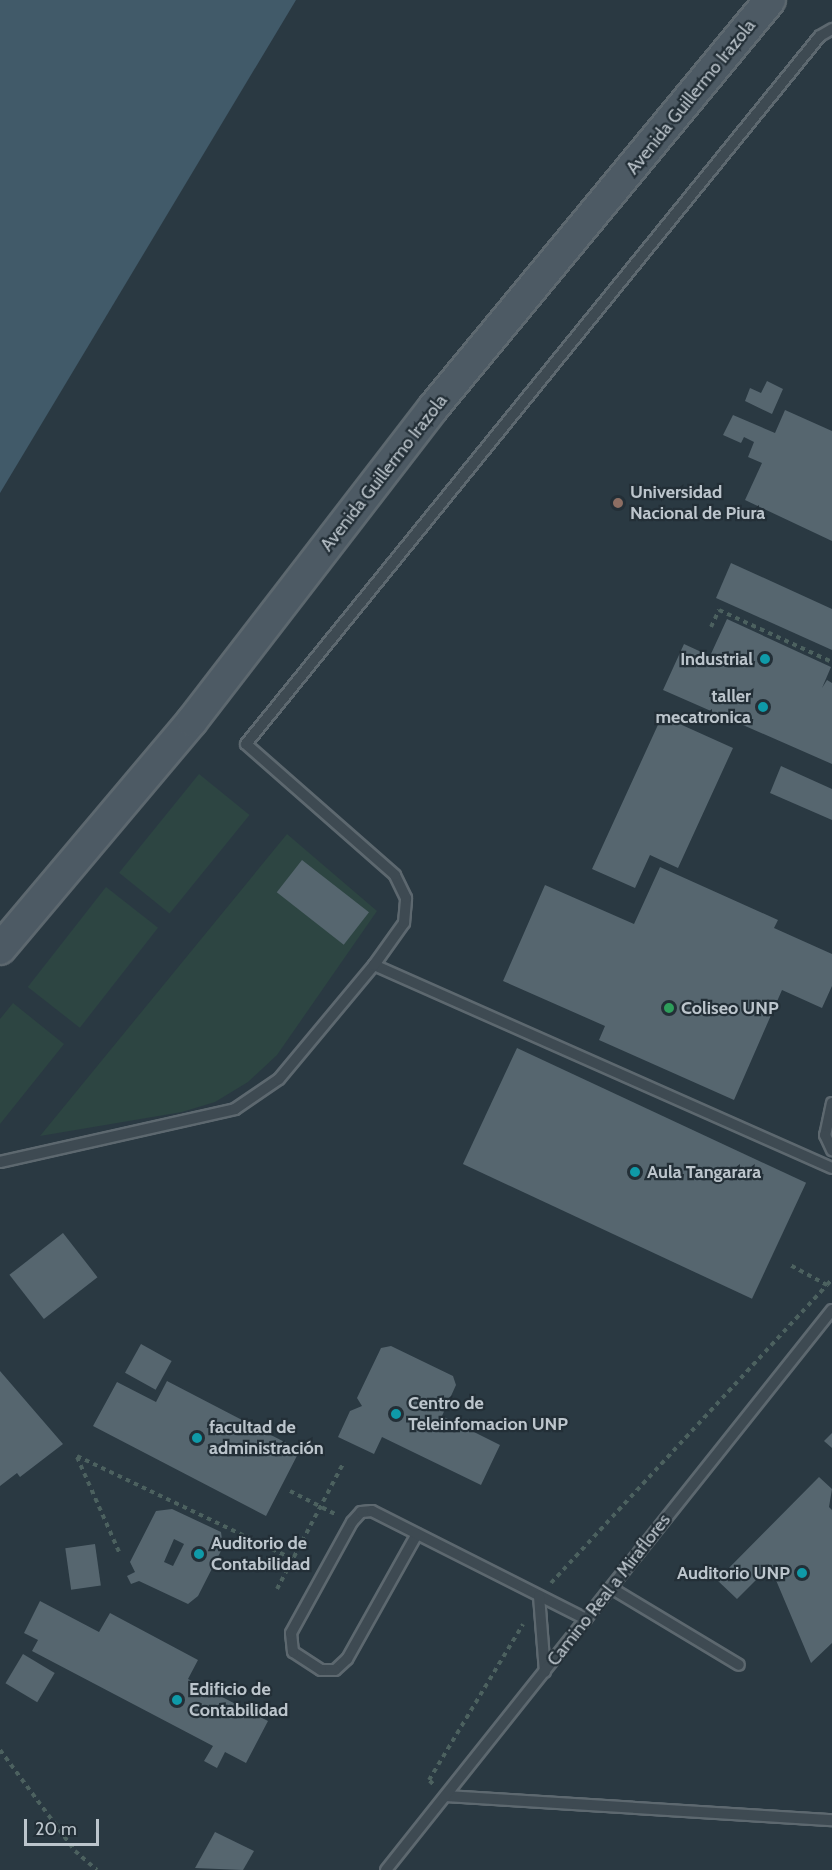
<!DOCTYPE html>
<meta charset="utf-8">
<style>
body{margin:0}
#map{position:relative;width:832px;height:1870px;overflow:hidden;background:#2a3942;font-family:Cabin,sans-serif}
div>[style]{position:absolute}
.green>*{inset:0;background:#2d4542;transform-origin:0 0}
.water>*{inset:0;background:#415a69}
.building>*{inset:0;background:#56666f;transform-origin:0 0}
.path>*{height:4px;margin-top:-2px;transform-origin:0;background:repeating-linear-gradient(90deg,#4c615f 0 4.5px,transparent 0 9px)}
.roads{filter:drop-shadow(2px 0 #5d686f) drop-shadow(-2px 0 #5d686f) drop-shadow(0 2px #5d686f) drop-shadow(0 -2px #5d686f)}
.service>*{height:10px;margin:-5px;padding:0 5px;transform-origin:5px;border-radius:5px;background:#3e4a52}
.secondary>*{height:30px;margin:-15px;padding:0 15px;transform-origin:15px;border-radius:15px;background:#4d5a64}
.dots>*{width:16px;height:16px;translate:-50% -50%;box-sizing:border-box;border:3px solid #232f37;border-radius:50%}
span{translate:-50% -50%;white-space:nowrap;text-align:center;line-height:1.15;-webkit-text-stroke:4.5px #232f37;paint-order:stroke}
.street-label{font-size:18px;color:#bcc5cc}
.poi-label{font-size:18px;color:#bcc5cc;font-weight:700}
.left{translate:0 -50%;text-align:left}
.right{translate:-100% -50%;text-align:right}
.scale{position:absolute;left:24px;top:1819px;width:75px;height:27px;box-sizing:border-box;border:3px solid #bcc5cc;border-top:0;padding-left:8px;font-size:18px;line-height:21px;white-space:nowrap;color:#bcc5cc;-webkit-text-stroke:4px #232f37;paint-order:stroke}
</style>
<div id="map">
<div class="green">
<div style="left:199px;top:774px;width:65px;height:127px;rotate:39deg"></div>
<div style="clip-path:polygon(287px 834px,377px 911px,277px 1055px,248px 1082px,215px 1102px,182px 1112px,40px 1136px)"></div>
<div style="left:106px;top:887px;width:66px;height:127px;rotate:38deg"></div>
<div style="clip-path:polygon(13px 1003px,64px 1044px,0 1124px,0 1019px)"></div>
</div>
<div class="water">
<div style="clip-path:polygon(0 0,296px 0,0 493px)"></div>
</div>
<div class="building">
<div style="clip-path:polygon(767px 381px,783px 389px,772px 414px,745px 401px,750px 388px,761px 393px)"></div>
<div style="clip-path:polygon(785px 410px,832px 431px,832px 541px,745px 500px,762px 463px,748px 457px,754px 442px,744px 437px,741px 443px,723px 435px,733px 415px,775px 433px)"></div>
<div style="clip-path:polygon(731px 563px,832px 609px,832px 650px,716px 598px)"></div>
<div style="clip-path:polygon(727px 619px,831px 667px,822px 688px,827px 680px,832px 683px,832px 764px,663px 690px,684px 644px,710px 656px)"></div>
<div style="clip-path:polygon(662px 716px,733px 748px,678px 868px,650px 855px,635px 888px,592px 869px)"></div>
<div style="clip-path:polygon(781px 766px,832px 789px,832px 820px,770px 793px)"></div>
<div style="left:302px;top:860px;width:85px;height:41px;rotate:38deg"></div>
<div style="clip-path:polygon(660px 867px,778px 920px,774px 928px,832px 954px,832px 986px,822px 1008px,782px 990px,734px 1100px,599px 1040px,605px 1026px,503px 981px,545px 885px,634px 924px)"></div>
<div style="left:517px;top:1048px;width:319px;height:128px;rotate:25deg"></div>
<div style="left:63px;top:1233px;width:56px;height:68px;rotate:52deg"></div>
<div style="left:141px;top:1344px;width:35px;height:33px;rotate:29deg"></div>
<div style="clip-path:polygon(391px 1346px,453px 1376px,456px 1385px,442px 1416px,500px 1445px,481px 1485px,382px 1437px,374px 1454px,338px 1437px,350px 1411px,362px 1406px,357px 1398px,381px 1348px)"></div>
<div style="clip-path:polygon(0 1371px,63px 1444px,20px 1477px,17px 1473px,0 1486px)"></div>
<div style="clip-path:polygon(167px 1381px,300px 1450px,266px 1516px,93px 1426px,117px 1382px,156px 1402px)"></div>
<div style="clip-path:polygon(832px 1433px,832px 1448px,824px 1441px)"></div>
<div style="clip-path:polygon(819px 1477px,832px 1489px,829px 1507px,832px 1510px,832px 1643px,811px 1663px,770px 1566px,737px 1599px,717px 1580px)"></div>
<div style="clip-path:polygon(evenodd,172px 1509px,221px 1532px,223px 1547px,198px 1596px,188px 1604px,139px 1581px,131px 1584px,127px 1576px,135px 1572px,130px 1562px,156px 1511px,172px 1509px,174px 1539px,184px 1544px,173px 1566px,164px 1562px,174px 1539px)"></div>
<div style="left:95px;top:1544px;width:42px;height:30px;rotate:82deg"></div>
<div style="clip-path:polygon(40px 1601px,99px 1632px,110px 1613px,198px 1660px,188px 1679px,268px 1721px,246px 1763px,225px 1752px,217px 1768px,204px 1761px,213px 1746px,32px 1651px,38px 1640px,24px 1633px)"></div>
<div style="left:23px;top:1654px;width:37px;height:34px;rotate:31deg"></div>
<div style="clip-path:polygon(215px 1832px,254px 1851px,243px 1870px,195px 1868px)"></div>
</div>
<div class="path">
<div style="left:711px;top:627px;width:19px;rotate:-65deg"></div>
<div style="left:719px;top:610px;width:124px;rotate:24.7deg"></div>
<div style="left:827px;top:1285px;width:8px;rotate:-50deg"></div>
<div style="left:77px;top:1456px;width:239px;rotate:25.5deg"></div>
<div style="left:77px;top:1457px;width:104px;rotate:66.1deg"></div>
<div style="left:290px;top:1491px;width:53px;rotate:27.1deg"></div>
<div style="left:551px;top:1583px;width:406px;rotate:-47.2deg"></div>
<div style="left:827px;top:1285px;width:42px;rotate:-151.6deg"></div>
<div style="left:277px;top:1589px;width:141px;rotate:-62.2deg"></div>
<div style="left:0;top:1750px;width:126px;rotate:53.4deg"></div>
<div style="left:75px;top:1851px;width:29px;rotate:41deg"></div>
<div style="left:433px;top:1784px;width:6px;rotate:-135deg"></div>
<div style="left:429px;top:1780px;width:182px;rotate:-58.9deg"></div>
</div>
<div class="roads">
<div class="service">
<div style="left:374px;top:965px;width:501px;rotate:23.9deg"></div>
<div style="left:832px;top:1103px;width:33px;rotate:102deg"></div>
<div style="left:825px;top:1135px;width:17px;rotate:65deg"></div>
<div style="left:0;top:1162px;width:241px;rotate:-12.7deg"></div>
<div style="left:235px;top:1109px;width:53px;rotate:-34.3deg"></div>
<div style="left:279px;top:1079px;width:148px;rotate:-50.2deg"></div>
<div style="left:374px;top:965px;width:52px;rotate:-54.5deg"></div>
<div style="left:404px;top:923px;width:25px;rotate:-85deg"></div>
<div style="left:406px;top:898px;width:25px;rotate:-116deg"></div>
<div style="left:395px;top:875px;width:198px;rotate:-138.7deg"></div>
<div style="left:246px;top:744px;width:911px;rotate:-50.97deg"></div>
<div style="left:820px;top:36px;width:14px;rotate:-30deg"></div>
<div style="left:417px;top:1534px;width:143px;rotate:119.2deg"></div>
<div style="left:347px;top:1659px;width:16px;rotate:137deg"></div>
<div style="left:335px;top:1670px;width:14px;rotate:180deg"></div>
<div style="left:321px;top:1670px;width:33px;rotate:-147deg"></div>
<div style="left:293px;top:1652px;width:19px;rotate:-96deg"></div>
<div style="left:291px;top:1633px;width:127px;rotate:-61.2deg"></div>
<div style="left:352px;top:1522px;width:13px;rotate:-48deg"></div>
<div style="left:361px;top:1512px;width:11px;rotate:-5deg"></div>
<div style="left:372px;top:1511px;width:240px;rotate:26.8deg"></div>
<div style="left:611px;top:1588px;width:149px;rotate:31deg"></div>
<div style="left:539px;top:1596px;width:76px;rotate:85.5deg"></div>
<div style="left:446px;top:1796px;width:387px;rotate:3.6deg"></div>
<div style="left:386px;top:1870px;width:716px;rotate:-51.47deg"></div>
</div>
<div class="secondary">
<div style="left:0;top:949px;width:298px;rotate:-49.9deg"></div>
<div style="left:192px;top:721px;width:395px;rotate:-52.4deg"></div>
<div style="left:433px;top:408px;width:529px;rotate:-50.44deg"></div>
</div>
</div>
<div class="dots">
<div style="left:618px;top:503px;background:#8d6e63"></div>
<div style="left:765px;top:659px;background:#0f9aa8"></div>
<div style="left:763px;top:707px;background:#0f9aa8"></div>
<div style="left:669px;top:1008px;background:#2e9e5b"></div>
<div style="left:635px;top:1172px;background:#0f9aa8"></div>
<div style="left:396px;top:1414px;background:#0f9aa8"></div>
<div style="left:197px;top:1438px;background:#0f9aa8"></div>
<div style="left:199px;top:1554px;background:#0f9aa8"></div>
<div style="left:802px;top:1573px;background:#0f9aa8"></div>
<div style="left:177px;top:1700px;background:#0f9aa8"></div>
</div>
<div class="street-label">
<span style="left:691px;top:97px;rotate:-51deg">Avenida Guillermo Irazola</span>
<span style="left:384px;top:473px;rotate:-52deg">Avenida Guillermo Irazola</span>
<span style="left:609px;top:1590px;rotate:-52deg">Camino Real a Miraflores</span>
</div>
<div class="poi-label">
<span class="left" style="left:630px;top:503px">Universidad<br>Nacional de Piura</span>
<span class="right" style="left:753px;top:659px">Industrial</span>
<span class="right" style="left:751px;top:707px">taller<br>mecatronica</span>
<span class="left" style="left:681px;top:1008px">Coliseo UNP</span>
<span class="left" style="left:647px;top:1172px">Aula Tangarara</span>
<span class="left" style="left:408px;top:1414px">Centro de<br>Teleinfomacion UNP</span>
<span class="left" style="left:209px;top:1438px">facultad de<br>administración</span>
<span class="left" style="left:211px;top:1554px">Auditorio de<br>Contabilidad</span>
<span class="right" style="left:790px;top:1573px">Auditorio UNP</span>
<span class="left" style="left:189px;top:1700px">Edificio de<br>Contabilidad</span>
</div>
<div class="scale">20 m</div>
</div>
